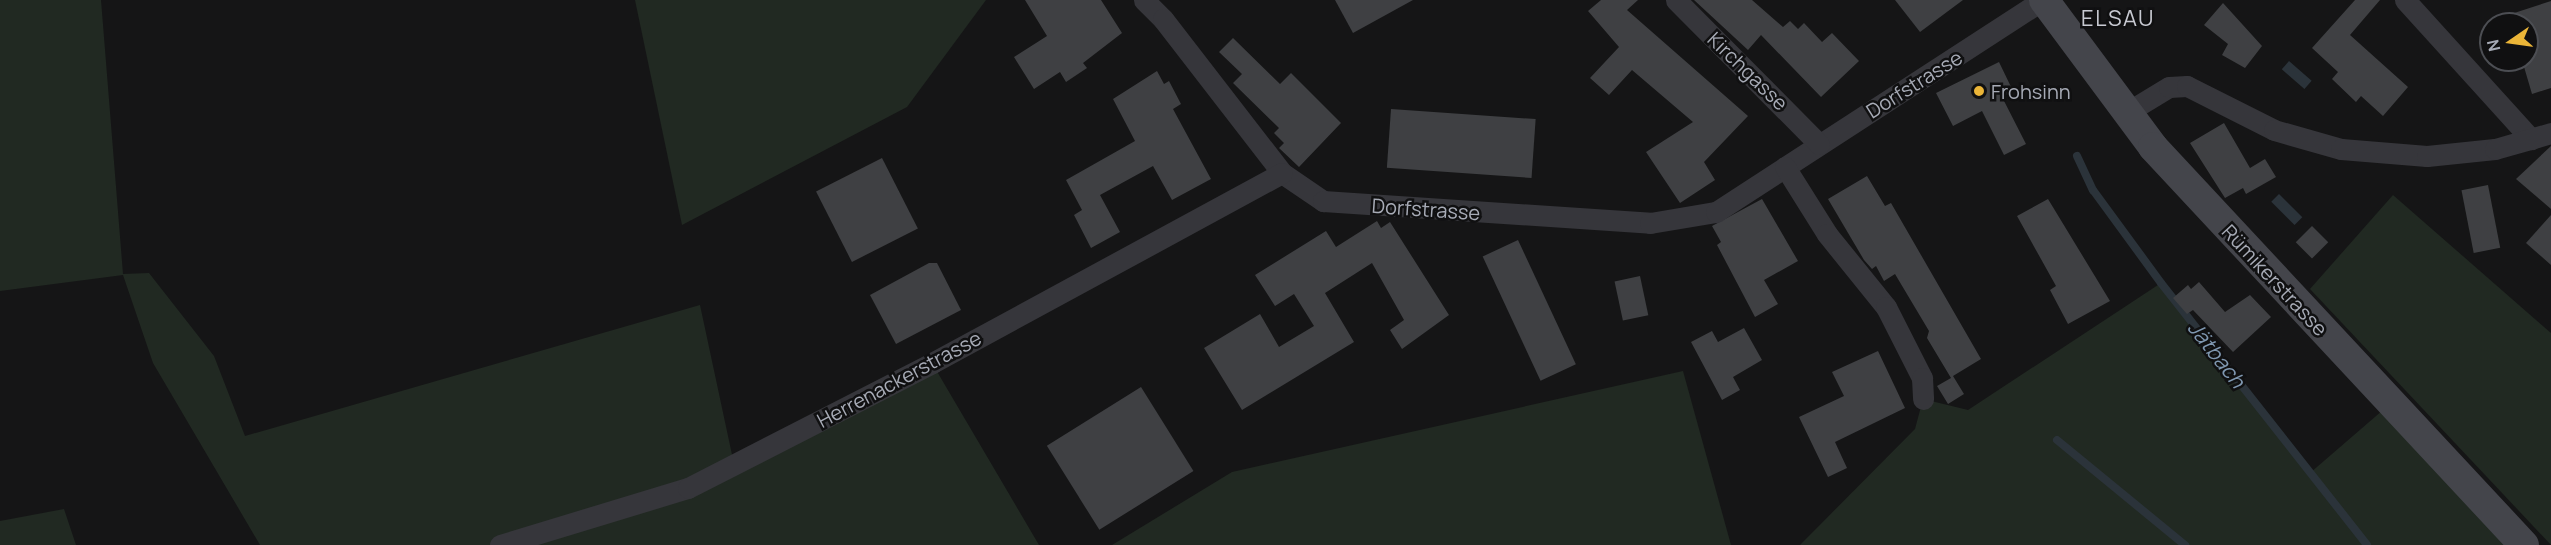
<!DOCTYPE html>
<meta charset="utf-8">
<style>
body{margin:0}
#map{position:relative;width:2551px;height:545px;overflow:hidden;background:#151516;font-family:Manrope,sans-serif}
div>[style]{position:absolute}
.green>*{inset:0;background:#212922}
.water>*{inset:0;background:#2b333a;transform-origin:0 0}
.stream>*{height:8px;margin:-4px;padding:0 4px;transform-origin:4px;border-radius:4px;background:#2b333a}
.building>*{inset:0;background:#3f4043;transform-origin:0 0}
.minor>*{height:21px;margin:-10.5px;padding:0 10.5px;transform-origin:10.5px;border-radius:10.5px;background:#36363b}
.secondary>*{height:30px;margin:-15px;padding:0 15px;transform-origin:15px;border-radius:15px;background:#44454b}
.dots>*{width:16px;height:16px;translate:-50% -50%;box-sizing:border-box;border:3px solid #101011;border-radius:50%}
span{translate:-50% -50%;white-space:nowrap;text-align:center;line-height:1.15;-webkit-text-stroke:5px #101011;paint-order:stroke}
.street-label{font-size:20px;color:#a7abb6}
.poi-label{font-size:20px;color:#a7abb6}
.left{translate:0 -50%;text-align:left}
.water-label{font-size:21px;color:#7f97b0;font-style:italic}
.quarter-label{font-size:22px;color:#c8cad2;letter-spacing:1.5px}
.north{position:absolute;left:2479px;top:12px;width:60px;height:60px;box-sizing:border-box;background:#101011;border:2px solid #4c4e53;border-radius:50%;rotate:257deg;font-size:16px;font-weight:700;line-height:24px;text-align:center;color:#a7abb6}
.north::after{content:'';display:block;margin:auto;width:21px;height:27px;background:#ebb538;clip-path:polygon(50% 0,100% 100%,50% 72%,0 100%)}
</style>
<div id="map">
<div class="green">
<div style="clip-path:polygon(0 0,101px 0,123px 274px,149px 273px,214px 356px,245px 436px,700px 305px,734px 464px,932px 363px,1039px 545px,260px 545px,153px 363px,123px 275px,0 291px)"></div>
<div style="clip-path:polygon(635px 0,986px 0,907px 107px,682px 225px)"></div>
<div style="clip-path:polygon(2393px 195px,2551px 333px,2551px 545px,2310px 289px)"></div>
<div style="clip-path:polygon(2161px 283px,2310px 473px,2383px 410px,2508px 545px,1800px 545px,1915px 429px,1923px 399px,1968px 410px)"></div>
<div style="clip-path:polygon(1683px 371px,1731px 545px,1112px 545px,1232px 472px)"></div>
<div style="clip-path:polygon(64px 509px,76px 545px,0 545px,0 521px)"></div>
</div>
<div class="water">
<div style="left:2289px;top:61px;width:30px;height:11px;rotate:41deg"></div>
<div style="left:2279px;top:194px;width:33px;height:11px;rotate:45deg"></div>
</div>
<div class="stream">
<div style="left:2077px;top:156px;width:38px;rotate:65deg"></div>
<div style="left:2093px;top:190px;width:115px;rotate:53.8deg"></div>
<div style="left:2161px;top:283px;width:333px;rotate:51.8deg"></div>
<div style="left:2057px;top:440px;width:166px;rotate:39.4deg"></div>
</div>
<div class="building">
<div style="clip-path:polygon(1025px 0,1101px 0,1122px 33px,1083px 63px,1087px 68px,1066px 82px,1060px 72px,1034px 89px,1014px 57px,1047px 36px)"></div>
<div style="clip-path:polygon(1335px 0,1413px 0,1353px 33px)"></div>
<div style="clip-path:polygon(1601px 0,1638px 0,1627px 10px,1748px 116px,1704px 162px,1715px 180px,1680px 203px,1646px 152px,1693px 122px,1632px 70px,1609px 95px,1590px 78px,1619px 47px,1588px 11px)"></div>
<div style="clip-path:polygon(1694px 0,1752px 0,1783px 27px,1790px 21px,1798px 29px,1804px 23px,1822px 42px,1832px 33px,1859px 61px,1821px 97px,1761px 35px,1748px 50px)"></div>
<div style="clip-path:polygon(1895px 0,1963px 0,1920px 32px)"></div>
<div style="clip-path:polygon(2355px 0,2380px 0,2350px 35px,2408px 87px,2383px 116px,2361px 96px,2356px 102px,2332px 79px,2338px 72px,2312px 48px)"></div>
<div style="clip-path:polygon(2551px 1px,2551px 88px,2532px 94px,2522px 60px,2527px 60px,2527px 24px,2511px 24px,2508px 15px)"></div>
<div style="clip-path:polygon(2223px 3px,2262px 46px,2245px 68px,2222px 55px,2228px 44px,2204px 25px)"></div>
<div style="clip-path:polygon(1233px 38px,1280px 84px,1291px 73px,1341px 123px,1299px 167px,1279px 148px,1284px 143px,1274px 133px,1279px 128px,1233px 83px,1242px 74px,1219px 52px)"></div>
<div style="clip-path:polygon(1999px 62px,2013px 91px,2002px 97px,2026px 144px,2004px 155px,1982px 111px,1953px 126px,1936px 93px)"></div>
<div style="clip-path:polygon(1157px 71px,1164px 84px,1169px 81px,1181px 104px,1173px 109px,1211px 179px,1172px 200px,1153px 166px,1100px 195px,1120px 232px,1091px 248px,1074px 215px,1082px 210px,1066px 180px,1135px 141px,1113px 99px)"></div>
<div style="left:1391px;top:109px;width:145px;height:59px;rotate:4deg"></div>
<div style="clip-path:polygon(2224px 123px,2250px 168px,2265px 159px,2276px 177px,2246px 194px,2243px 188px,2225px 198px,2190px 143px)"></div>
<div style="clip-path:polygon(2551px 146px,2551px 209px,2516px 179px)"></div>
<div style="left:882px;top:158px;width:79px;height:74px;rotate:63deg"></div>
<div style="clip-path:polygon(1867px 176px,1885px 206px,1891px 203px,1981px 359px,1953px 376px,1964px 394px,1948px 404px,1937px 386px,1951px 378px,1927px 338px,1929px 331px,1895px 274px,1884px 281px,1876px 266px,1872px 269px,1864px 260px,1828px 199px)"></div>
<div style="left:2488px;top:185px;width:64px;height:27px;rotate:79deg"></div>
<div style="clip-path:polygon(1762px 199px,1798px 261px,1764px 280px,1778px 304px,1755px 317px,1717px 245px,1721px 242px,1712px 226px)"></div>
<div style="clip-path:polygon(2048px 199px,2110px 301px,2068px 324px,2050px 290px,2056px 286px,2017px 216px)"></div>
<div style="clip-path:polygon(2551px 215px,2551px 265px,2526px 243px)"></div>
<div style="clip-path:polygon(1377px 221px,1381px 228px,1390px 222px,1449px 315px,1402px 349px,1390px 330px,1404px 320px,1372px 263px,1325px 293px,1354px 342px,1242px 410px,1204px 348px,1260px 314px,1279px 347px,1314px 326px,1294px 294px,1275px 306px,1255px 275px,1326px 231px,1336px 247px)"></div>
<div style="left:2312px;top:226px;width:23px;height:23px;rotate:45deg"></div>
<div style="left:1518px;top:240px;width:137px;height:39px;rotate:65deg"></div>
<div style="clip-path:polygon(929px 263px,937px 263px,961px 310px,896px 344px,870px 295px)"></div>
<div style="left:1640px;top:276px;width:40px;height:26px;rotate:78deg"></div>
<div style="clip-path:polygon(2199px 282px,2225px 312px,2250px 295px,2271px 317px,2233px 352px,2193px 310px,2187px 314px,2173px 298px,2188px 285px,2191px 289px)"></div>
<div style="clip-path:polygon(1744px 328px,1762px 360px,1733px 377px,1740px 390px,1722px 400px,1691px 342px,1712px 331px,1718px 342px)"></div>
<div style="clip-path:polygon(1878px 351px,1905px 408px,1835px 442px,1847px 468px,1828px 477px,1799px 417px,1844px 396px,1832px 372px)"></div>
<div style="left:1141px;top:387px;width:99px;height:111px;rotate:58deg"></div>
</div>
<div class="minor">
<div style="left:1144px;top:0;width:27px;rotate:45deg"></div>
<div style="left:1163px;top:19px;width:195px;rotate:52.3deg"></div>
<div style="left:1282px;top:173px;width:50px;rotate:34.3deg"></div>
<div style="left:1323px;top:201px;width:328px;rotate:3.8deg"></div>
<div style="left:1650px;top:223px;width:67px;rotate:-9.5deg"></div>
<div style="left:1716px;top:212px;width:390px;rotate:-33deg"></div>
<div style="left:1676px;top:0;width:203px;rotate:45.2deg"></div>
<div style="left:2405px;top:0;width:188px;rotate:47.8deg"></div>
<div style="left:2126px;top:113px;width:50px;rotate:-31.2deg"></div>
<div style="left:2169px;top:87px;width:18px;rotate:-3deg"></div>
<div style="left:2187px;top:86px;width:97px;rotate:26.8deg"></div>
<div style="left:2274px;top:130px;width:70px;rotate:15.8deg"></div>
<div style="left:2341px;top:149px;width:86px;rotate:4.7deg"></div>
<div style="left:2427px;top:156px;width:68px;rotate:-5.9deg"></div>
<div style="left:2495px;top:149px;width:58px;rotate:-15.9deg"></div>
<div style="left:1785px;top:167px;width:79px;rotate:57.9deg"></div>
<div style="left:1827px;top:234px;width:94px;rotate:51.1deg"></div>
<div style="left:1886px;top:307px;width:80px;rotate:63.1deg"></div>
<div style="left:1922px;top:378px;width:21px;rotate:87deg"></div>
<div style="left:500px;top:545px;width:196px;rotate:-16.9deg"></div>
<div style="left:688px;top:488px;width:274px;rotate:-27.1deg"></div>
<div style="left:932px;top:363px;width:398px;rotate:-28.5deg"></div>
</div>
<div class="secondary">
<div style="left:2044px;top:0;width:183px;rotate:53.4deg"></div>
<div style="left:2153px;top:147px;width:544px;rotate:47.01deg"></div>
</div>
<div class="dots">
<div style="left:1979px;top:91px;background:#ebb538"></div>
</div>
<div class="street-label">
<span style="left:1748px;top:71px;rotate:44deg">Kirchgasse</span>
<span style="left:1914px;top:84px;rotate:-32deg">Dorfstrasse</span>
<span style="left:1426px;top:209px;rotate:4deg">Dorfstrasse</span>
<span style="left:2275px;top:280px;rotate:47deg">Rümikerstrasse</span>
<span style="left:899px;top:379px;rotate:-28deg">Herrenackerstrasse</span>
</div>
<div class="poi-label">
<span class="left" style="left:1991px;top:91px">Frohsinn</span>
</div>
<div class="water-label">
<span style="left:2217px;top:354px;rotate:52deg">Jätbach</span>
</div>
<div class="quarter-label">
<span style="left:2118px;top:19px">ELSAU</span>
</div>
<div class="north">N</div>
</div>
